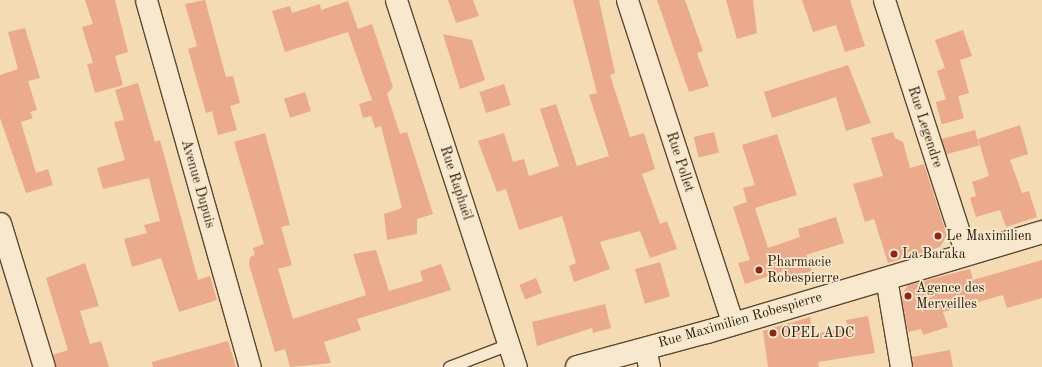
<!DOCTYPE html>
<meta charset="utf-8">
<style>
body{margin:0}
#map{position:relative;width:1042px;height:367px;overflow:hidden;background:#f5dbb3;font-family:"Old Standard TT",serif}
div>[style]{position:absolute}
.building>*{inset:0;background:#eaaa8b;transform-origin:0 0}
.roads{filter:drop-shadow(1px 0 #5a4933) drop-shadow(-1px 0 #5a4933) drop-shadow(0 1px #5a4933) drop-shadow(0 -1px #5a4933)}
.lane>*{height:11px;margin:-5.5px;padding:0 5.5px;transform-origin:5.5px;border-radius:5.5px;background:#f8e8ce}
.street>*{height:21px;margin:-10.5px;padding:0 10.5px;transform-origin:10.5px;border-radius:10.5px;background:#f8e8ce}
.secondary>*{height:22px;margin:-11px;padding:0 11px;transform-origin:11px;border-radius:11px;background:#f8e8ce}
.dots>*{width:11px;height:11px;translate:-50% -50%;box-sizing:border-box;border:2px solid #f8e8ce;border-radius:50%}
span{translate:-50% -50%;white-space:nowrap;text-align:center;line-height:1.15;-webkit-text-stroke:3.5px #f8e8ce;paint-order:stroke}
.street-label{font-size:14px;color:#271808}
.poi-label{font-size:14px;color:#271808}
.left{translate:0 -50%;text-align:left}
</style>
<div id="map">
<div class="building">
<div style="clip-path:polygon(85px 0,115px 0,128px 52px,115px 56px,123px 85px,95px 93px,87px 64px,93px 63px,82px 27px,93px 24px)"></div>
<div style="clip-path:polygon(205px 0,226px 77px,233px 76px,240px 103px,230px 106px,237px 130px,218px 135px,212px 111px,206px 113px,188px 49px,197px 46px,185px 4px)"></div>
<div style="clip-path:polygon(448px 0,473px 0,479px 16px,456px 23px)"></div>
<div style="clip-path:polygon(573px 0,599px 0,615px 73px,610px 75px,630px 137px,644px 133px,655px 169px,642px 174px,660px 224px,667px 221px,677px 249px,650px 258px,640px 231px,600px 242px,610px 269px,574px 282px,569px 266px,576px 263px,562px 216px,519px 230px,506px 189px,497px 192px,478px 141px,504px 133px,513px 162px,524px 159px,529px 176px,559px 166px,540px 109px,556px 104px,577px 166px,609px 156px,589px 95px,597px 93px)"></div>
<div style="clip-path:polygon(657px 0,685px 0,703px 51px,697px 53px,709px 86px,689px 92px)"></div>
<div style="clip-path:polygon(726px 0,753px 0,757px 33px,737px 39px)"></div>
<div style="clip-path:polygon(802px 0,850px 0,865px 46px,845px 52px,836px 25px,813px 32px)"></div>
<div style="clip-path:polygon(348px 1px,358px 29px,372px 24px,393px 87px,387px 94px,400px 134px,407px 132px,433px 214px,417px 219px,417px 234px,387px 240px,384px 214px,402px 208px,381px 126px,375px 128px,371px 116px,363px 118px,359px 104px,372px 100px,348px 32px,285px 52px,272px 11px,290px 6px,292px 13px,320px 4px,321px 10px)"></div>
<div style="clip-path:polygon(25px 28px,40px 78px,28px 81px,37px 110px,30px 112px,33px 118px,21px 122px,36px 173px,48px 169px,53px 185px,26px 193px,0 118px,0 75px,18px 69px,8px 32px)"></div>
<div style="clip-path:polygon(963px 30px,972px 56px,960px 60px,969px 93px,946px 100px,937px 71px,945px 68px,935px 40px)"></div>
<div style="clip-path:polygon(443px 34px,472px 40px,485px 80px,460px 89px)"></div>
<div style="clip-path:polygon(848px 65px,871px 123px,846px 131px,836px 97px,772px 118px,764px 92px)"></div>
<div style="clip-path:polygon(138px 83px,155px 142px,160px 140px,198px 280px,210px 276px,217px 300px,179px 312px,161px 258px,132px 267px,124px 239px,147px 233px,144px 225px,160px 221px,149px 178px,103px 189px,97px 168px,125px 160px,114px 122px,124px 120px,115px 90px)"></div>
<div style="left:504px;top:84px;width:22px;height:26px;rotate:72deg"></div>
<div style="left:305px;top:92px;width:20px;height:22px;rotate:72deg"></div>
<div style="left:958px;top:96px;width:23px;height:23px;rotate:75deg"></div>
<div style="clip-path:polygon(1020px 125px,1028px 154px,1010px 160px,1022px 193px,1029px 191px,1037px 217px,1006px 227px,1000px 210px,976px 217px,970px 198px,976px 196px,972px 182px,989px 176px,978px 139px)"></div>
<div style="left:975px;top:130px;width:16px;height:35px;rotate:75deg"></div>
<div style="left:714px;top:132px;width:21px;height:21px;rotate:76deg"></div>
<div style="clip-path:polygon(893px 132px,895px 138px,903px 142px,910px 168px,924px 164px,947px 235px,940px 247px,888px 263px,874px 219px,865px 222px,853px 184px,883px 176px,871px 138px)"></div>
<div style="clip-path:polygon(265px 133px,290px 225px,281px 227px,292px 265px,278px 269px,293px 319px,366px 295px,353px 254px,376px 250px,389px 291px,423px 281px,420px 271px,441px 264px,451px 290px,357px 319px,361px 330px,324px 342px,331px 363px,290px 367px,285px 349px,275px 352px,249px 264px,250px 257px,255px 255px,253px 248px,264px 244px,234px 142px)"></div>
<div style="clip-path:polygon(777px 134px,797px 195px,755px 208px,768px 248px,800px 237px,798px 229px,836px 217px,844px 243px,806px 255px,812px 271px,789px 278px,786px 270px,745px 284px,738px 263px,750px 260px,733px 207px,747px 202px,743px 188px,755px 185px,742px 145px)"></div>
<div style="clip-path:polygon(1042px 260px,1042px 298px,1007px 308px,1003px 295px,943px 312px,948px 327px,923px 335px,921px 329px,908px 332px,901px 296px,908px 285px,970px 269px,973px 280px)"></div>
<div style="left:660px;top:262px;width:36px;height:26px;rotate:74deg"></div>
<div style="clip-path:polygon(85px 263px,99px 306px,80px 311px,90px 344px,101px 341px,109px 367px,56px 367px,53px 355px,68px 350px,46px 278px)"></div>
<div style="left:536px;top:278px;width:16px;height:18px;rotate:68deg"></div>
<div style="clip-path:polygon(605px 304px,611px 328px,593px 333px,592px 328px,537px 346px,532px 322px)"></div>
<div style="clip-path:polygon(868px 316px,875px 353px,818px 362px,819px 367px,768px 367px,763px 331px,810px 317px,813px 334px,848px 328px,846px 320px)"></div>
<div style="clip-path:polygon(228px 341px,236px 367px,153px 367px,152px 362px)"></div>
<div style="clip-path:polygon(950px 350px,953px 367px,913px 367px,912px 357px)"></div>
</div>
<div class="roads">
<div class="lane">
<div style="left:449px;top:367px;width:64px;rotate:-21deg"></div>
</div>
<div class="street">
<div style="left:146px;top:0;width:381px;rotate:74.2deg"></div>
<div style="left:396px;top:0;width:386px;rotate:71.9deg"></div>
<div style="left:627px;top:0;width:341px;rotate:71.9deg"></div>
<div style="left:884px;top:0;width:267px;rotate:72.1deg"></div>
<div style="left:0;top:223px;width:151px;rotate:73deg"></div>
<div style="left:886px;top:278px;width:90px;rotate:80.4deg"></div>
<div style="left:645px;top:348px;width:19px;rotate:78deg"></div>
</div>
<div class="secondary">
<div style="left:577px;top:367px;width:135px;rotate:-15.1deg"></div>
<div style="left:707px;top:332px;width:350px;rotate:-16.6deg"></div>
</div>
</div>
<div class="dots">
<div style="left:938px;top:236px;background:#8f2418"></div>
<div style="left:894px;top:254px;background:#8f2418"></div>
<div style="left:759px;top:270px;background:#8f2418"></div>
<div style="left:908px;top:296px;background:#8f2418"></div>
<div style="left:773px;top:333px;background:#8f2418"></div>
</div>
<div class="street-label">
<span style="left:925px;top:127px;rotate:72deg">Rue Legendre</span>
<span style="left:680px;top:162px;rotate:72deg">Rue Pollet</span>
<span style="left:456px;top:183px;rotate:72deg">Rue Raphaël</span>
<span style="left:198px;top:184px;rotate:74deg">Avenue Dupuis</span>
<span style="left:740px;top:320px;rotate:-16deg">Rue Maximilien Robespierre</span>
</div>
<div class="poi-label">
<span class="left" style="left:946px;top:236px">Le Maximilien</span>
<span class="left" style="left:902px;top:254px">La Baraka</span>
<span class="left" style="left:767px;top:270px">Pharmacie<br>Robespierre</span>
<span class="left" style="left:916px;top:296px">Agence des<br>Merveilles</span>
<span class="left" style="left:781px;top:333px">OPEL ADC</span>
</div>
</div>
